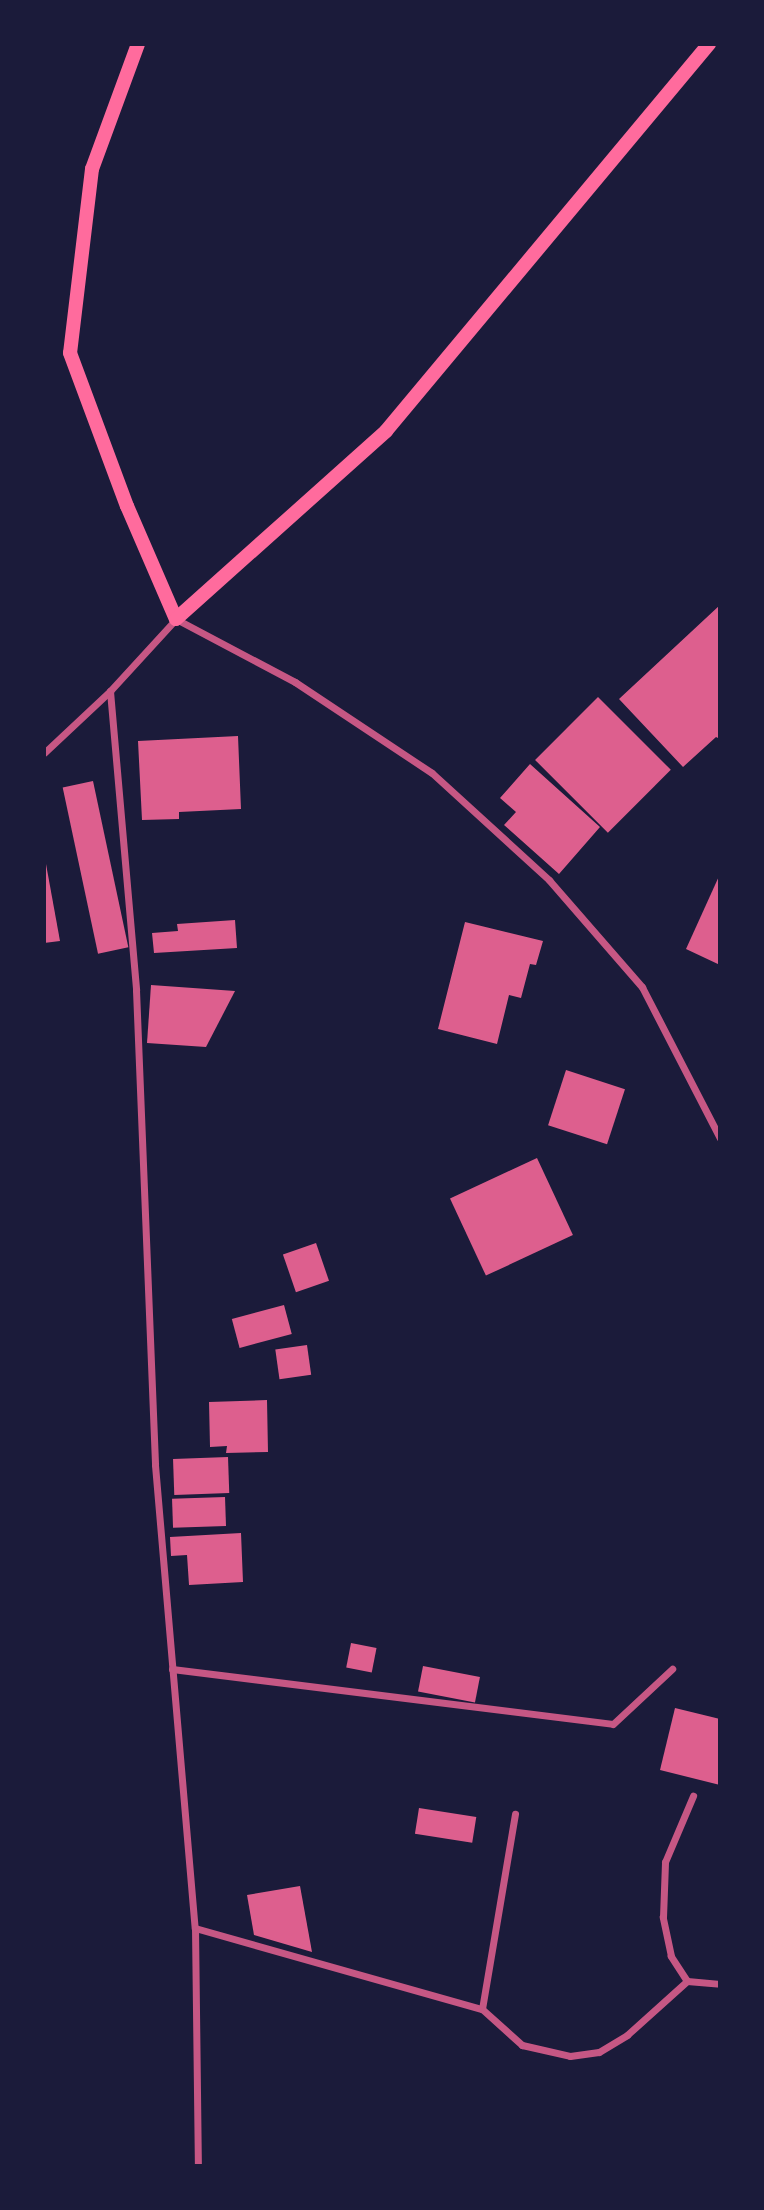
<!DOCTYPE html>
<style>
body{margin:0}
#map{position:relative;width:764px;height:2210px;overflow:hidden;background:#1b1b3a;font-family:Mulish,sans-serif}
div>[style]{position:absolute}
.building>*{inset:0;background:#dd5f8e;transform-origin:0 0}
.minor>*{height:7px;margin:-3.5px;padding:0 3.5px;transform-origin:3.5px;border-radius:3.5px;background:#c65784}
.secondary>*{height:14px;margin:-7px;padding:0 7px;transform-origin:7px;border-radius:7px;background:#ff6b9d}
span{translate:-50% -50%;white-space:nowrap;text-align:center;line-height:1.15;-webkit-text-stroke:5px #1b1b3a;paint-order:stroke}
.frame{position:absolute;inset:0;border:46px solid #1b1b3a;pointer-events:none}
</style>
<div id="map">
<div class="building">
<div style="clip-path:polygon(720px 605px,720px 739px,716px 737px,683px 767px,619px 699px)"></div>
<div style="left:598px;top:697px;width:103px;height:89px;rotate:45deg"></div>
<div style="clip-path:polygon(238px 736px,241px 809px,179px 812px,179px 819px,142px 820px,138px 741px)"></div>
<div style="clip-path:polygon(530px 764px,600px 827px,559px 874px,504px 825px,516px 812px,500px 798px)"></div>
<div style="left:93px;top:781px;width:170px;height:31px;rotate:78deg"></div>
<div style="clip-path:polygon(44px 853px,60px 941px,44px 943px)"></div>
<div style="clip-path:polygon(720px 874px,720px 965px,686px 949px)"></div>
<div style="clip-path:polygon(235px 920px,237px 948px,154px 953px,152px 933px,178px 931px,177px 924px)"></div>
<div style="clip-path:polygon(465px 922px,543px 941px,536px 965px,530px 964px,521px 998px,509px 995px,497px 1044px,438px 1029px)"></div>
<div style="clip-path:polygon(151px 985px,235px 991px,206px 1047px,147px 1043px)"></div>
<div style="left:566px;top:1070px;width:62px;height:58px;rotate:18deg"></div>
<div style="left:537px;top:1158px;width:85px;height:96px;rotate:65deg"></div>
<div style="left:316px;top:1243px;width:40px;height:35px;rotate:71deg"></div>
<div style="left:284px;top:1305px;width:30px;height:54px;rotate:75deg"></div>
<div style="left:307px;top:1345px;width:30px;height:32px;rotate:82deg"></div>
<div style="clip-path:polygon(267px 1400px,268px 1452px,226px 1453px,227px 1446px,210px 1447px,209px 1402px)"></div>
<div style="left:228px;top:1457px;width:36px;height:55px;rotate:88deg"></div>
<div style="left:225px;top:1497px;width:29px;height:53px;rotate:88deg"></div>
<div style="clip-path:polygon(241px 1533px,243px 1582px,189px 1585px,187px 1555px,171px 1556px,170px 1537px)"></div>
<div style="left:351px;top:1643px;width:26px;height:25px;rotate:11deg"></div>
<div style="left:423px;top:1666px;width:58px;height:26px;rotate:11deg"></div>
<div style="clip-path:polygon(675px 1708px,720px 1719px,720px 1785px,660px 1770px)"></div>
<div style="left:419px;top:1808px;width:58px;height:26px;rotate:9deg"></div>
<div style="clip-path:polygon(300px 1886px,312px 1952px,254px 1935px,247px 1895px)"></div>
</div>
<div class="minor">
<div style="left:110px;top:691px;width:300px;rotate:85deg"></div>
<div style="left:136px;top:990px;width:475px;rotate:87.7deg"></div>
<div style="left:155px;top:1465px;width:465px;rotate:85.1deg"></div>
<div style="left:195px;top:1928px;width:238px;rotate:89.3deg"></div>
<div style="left:44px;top:753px;width:91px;rotate:-43.2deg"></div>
<div style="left:110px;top:691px;width:98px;rotate:-47.5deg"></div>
<div style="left:176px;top:619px;width:135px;rotate:27.9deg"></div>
<div style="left:295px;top:682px;width:164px;rotate:33.6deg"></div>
<div style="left:432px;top:773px;width:159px;rotate:42.4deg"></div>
<div style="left:549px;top:880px;width:142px;rotate:49deg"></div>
<div style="left:642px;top:987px;width:170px;rotate:62.7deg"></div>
<div style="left:172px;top:1669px;width:444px;rotate:7.1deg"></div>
<div style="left:613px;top:1724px;width:81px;rotate:-43deg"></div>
<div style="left:195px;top:1928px;width:298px;rotate:15.8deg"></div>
<div style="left:482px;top:2009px;width:198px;rotate:-80.4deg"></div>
<div style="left:687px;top:1981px;width:33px;rotate:5deg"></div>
<div style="left:482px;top:2009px;width:54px;rotate:42deg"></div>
<div style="left:522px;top:2045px;width:49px;rotate:12.9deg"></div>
<div style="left:570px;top:2056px;width:29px;rotate:-8deg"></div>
<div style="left:599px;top:2052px;width:33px;rotate:-31deg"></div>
<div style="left:627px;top:2035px;width:81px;rotate:-42deg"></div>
<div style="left:687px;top:1981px;width:30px;rotate:-123deg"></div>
<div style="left:671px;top:1956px;width:40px;rotate:-102deg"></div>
<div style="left:663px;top:1917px;width:55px;rotate:-87.9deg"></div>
<div style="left:665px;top:1862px;width:72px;rotate:-67deg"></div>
</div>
<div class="secondary">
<div style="left:138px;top:44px;width:133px;rotate:110.2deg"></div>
<div style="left:92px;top:169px;width:185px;rotate:96.8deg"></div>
<div style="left:70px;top:353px;width:163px;rotate:69.6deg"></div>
<div style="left:127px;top:506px;width:123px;rotate:66.6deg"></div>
<div style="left:176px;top:619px;width:282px;rotate:-41.8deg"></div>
<div style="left:386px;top:431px;width:504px;rotate:-50.15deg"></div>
</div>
<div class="frame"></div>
</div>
